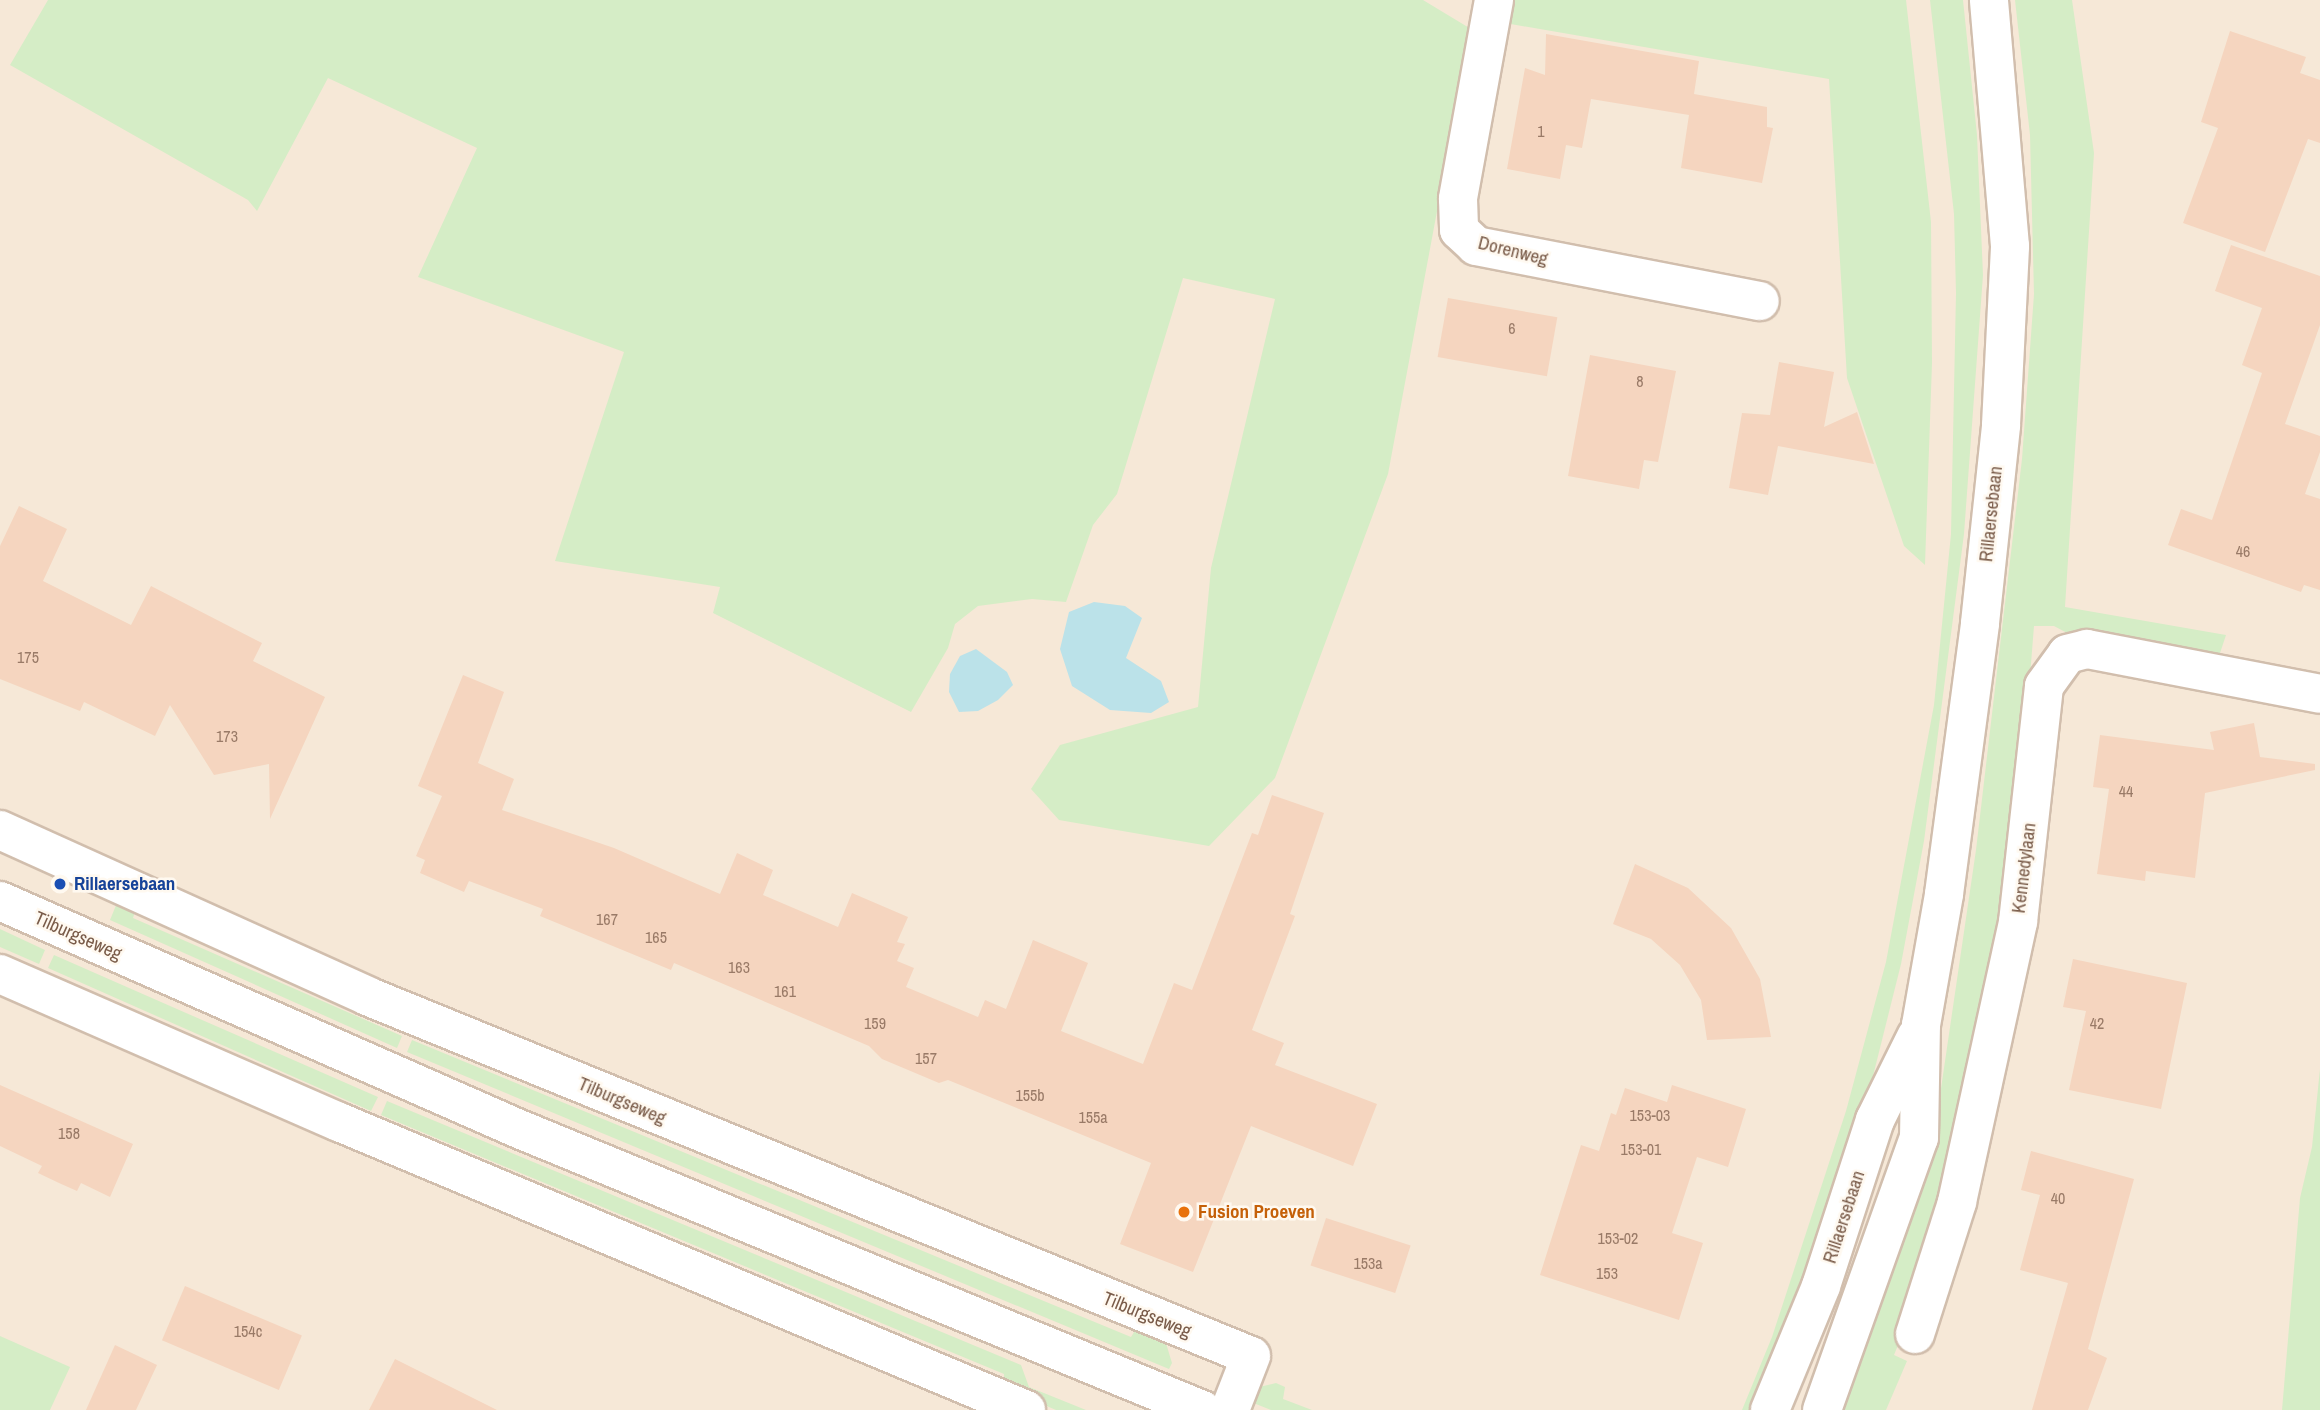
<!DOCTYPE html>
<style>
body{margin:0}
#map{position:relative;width:2320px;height:1410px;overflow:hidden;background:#fef6e9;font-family:"Archivo Narrow",sans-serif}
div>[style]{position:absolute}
.residential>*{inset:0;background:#f6e8d7;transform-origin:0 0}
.green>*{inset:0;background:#d5edc6}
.water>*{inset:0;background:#bbe2e9}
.building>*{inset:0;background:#f5d5bf;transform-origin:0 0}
.roads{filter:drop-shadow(2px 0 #d1bead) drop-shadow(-2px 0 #d1bead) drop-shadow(0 2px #d1bead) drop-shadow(0 -2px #d1bead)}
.minor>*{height:38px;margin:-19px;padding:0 19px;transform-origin:19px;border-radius:19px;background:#fff}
.tertiary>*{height:38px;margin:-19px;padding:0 19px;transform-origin:19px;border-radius:19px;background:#fff}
.dots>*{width:19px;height:19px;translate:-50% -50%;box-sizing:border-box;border:4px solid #fff9f0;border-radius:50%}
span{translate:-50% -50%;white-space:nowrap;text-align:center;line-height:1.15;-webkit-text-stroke:5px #fff9f0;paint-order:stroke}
.number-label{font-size:16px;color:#997a67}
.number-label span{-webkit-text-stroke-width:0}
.street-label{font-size:19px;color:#7a5c4a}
.transit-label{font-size:19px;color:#164399;font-weight:700}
.left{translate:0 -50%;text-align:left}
.food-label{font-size:19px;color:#c56008;font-weight:700}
</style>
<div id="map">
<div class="residential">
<div style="left:0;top:0;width:2320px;height:1410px"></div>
</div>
<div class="green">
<div style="clip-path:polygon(48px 0,1423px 0,1471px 29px,1388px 474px,1275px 778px,1209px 846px,1059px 820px,1031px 789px,1060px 745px,1198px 707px,1211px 568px,1275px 299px,1183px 278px,1117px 494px,1093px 525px,1066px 602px,1032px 599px,978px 606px,955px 624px,948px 648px,911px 712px,713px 613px,720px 587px,555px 561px,624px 352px,418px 277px,477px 148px,328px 78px,257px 211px,248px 200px,10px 65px)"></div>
<div style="clip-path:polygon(1505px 0,1906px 0,1931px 222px,1932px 363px,1925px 565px,1904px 546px,1847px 378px,1829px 79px,1505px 23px)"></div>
<div style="clip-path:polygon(1930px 0,1963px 0,1977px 135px,1983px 275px,1964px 534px,1924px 841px,1901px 964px,1855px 1148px,1756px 1410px,1742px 1410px,1772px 1337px,1846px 1111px,1886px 962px,1934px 705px,1951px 534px,1956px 293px,1954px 214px)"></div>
<div style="clip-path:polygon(2015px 0,2072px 0,2094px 153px,2065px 607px,2226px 635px,2217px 662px,2069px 634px,2054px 626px,2034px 626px,2015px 864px,1912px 1311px,1894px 1355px,1907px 1361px,1886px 1410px,1839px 1410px,1899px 1257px,1938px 1109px,1976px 850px,2022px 459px,2034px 294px,2030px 135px)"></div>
<div style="clip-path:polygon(119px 898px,136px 908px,133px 918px,402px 1036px,397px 1048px,110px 920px)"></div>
<div style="clip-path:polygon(0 929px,45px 950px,39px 964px,0 947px)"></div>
<div style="clip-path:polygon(54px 955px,161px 1002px,378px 1097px,371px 1111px,48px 968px)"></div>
<div style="clip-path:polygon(412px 1040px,1131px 1337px,1136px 1329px,1165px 1340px,1172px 1363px,1169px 1369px,407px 1052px)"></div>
<div style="clip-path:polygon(2320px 1069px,2320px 1410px,2282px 1410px,2300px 1198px,2312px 1147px)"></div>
<div style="clip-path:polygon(387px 1101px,1021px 1365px,1029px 1387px,1086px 1410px,1056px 1410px,1004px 1388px,1004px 1374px,381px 1115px)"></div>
<div style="clip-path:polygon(0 1336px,70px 1367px,50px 1410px,0 1410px)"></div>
<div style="clip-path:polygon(1276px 1383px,1285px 1387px,1283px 1399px,1312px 1410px,1271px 1410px,1251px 1402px,1255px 1388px)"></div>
</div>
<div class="water">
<div style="clip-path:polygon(1094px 602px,1125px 606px,1142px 618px,1126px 658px,1161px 681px,1169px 702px,1151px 713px,1110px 710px,1072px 686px,1060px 649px,1069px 612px)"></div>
<div style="clip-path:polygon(976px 649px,1007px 672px,1013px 685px,998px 700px,978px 711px,959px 712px,949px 692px,950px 674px,960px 656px)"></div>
</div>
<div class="building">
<div style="clip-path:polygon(2230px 31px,2306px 57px,2300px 73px,2320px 80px,2320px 143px,2308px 139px,2265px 252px,2183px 223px,2218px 128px,2201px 122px)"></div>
<div style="clip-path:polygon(1546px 34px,1699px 61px,1694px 94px,1767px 107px,1767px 127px,1773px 128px,1762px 183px,1681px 168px,1689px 115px,1591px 99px,1582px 148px,1566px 145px,1560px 179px,1507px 169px,1525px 68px,1545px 75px)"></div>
<div style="clip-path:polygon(2231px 245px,2320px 276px,2320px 325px,2285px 424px,2320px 436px,2320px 452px,2305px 494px,2320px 499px,2320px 590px,2304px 585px,2301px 592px,2168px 545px,2181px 509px,2212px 520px,2262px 373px,2242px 365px,2262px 308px,2215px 291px)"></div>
<div style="left:1448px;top:298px;width:111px;height:60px;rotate:10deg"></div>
<div style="clip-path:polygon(1590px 355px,1676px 371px,1658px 462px,1644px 460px,1639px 489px,1568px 476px)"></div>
<div style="clip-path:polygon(1779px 362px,1834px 372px,1824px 427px,1857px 412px,1874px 464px,1778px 446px,1768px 495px,1729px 488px,1742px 413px,1770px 415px)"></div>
<div style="clip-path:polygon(19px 506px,67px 529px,43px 581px,131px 625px,151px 586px,262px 643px,253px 661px,325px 697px,270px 819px,269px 764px,214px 775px,170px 705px,155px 736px,84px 702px,80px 711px,0 679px,0 546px)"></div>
<div style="clip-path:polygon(463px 675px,504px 692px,478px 763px,514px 779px,502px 810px,614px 848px,720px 894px,737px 853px,773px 870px,763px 895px,838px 927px,852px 893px,908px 917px,897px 942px,905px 944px,897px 961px,914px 968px,906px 987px,978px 1017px,985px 1000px,1006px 1009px,1033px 940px,1088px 963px,1061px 1031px,1143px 1064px,1174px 983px,1192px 990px,1252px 833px,1258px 835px,1272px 795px,1324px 813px,1290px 914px,1295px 916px,1252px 1030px,1284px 1043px,1275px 1065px,1377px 1104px,1353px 1166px,1251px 1126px,1193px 1272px,1120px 1244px,1151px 1163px,948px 1080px,939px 1083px,882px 1059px,869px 1046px,674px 963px,671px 970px,540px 916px,543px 909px,469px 881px,464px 892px,420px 873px,425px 860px,416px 856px,442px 796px,418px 786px)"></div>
<div style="clip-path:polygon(2254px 723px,2260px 757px,2315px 764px,2315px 770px,2205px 793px,2195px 878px,2146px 871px,2145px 881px,2097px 874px,2109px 789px,2093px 787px,2100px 735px,2214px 750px,2210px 732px)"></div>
<div style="clip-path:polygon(1635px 864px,1688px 888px,1731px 928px,1760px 979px,1771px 1037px,1707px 1040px,1701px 1000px,1680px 965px,1651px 939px,1613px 924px)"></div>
<div style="clip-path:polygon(2073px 959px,2187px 983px,2161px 1109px,2069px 1090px,2086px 1011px,2063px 1007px)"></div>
<div style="clip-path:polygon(0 1085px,133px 1144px,110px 1197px,81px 1183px,77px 1191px,59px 1183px,38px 1173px,42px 1166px,0 1146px)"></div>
<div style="clip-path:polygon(1672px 1085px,1746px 1109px,1728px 1167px,1697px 1157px,1672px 1233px,1703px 1243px,1679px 1320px,1540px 1275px,1581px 1145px,1599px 1151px,1611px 1113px,1616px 1115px,1625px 1088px,1667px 1102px)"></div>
<div style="clip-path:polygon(2031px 1151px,2134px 1179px,2088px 1349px,2107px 1358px,2088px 1410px,2032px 1410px,2068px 1283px,2020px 1270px,2040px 1195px,2021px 1190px)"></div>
<div style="left:1326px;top:1218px;width:89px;height:50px;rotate:18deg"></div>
<div style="left:185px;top:1286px;width:127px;height:59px;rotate:23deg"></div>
<div style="clip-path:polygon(115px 1345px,157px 1365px,136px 1410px,86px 1410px)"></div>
<div style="clip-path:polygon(395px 1359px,497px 1410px,369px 1410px)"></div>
</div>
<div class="roads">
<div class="minor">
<div style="left:1494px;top:0;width:202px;rotate:100.3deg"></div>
<div style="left:1458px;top:199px;width:31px;rotate:88deg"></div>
<div style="left:1459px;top:230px;width:23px;rotate:43deg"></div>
<div style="left:1476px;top:246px;width:289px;rotate:11deg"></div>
<div style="left:0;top:830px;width:403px;rotate:24.3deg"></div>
<div style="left:367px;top:996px;width:954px;rotate:22.16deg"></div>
<div style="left:1251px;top:1356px;width:58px;rotate:111.3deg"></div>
<div style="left:0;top:974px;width:370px;rotate:23.6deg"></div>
<div style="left:339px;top:1122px;width:745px;rotate:22.74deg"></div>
<div style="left:1915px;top:1334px;width:139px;rotate:-72.3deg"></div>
<div style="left:1957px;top:1202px;width:287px;rotate:-77.7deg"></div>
<div style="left:2018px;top:922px;width:237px;rotate:-83.7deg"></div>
<div style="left:2044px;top:686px;width:39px;rotate:-54deg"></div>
<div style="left:2067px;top:654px;width:21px;rotate:-14deg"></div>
<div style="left:2087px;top:649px;width:237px;rotate:10.9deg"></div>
</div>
<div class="tertiary">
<div style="left:0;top:901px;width:567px;rotate:23.72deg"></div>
<div style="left:519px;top:1129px;width:739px;rotate:22.36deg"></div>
<div style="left:1770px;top:1410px;width:134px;rotate:-67.6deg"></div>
<div style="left:1821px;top:1286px;width:175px;rotate:-72deg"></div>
<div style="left:1875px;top:1120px;width:93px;rotate:-63.7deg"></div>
<div style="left:1822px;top:1410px;width:289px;rotate:-70.4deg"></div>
<div style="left:1919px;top:1138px;width:113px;rotate:-89deg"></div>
<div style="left:1921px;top:1025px;width:133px;rotate:-80deg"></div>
<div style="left:1944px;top:894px;width:273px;rotate:-82.4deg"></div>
<div style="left:1980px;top:623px;width:199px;rotate:-83.9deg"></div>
<div style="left:2001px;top:425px;width:179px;rotate:-87.1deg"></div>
<div style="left:2010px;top:246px;width:247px;rotate:-94.9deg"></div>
</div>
</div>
<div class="dots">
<div style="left:60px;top:884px;background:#1a4fb4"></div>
<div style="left:1184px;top:1212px;background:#e8710a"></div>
</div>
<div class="number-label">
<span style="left:1541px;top:131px">1</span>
<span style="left:1512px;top:328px">6</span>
<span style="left:1640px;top:381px">8</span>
<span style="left:2243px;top:551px">46</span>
<span style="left:28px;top:657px">175</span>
<span style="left:227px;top:736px">173</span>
<span style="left:2126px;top:791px">44</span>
<span style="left:607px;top:919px">167</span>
<span style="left:656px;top:937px">165</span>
<span style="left:739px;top:967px">163</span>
<span style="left:785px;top:991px">161</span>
<span style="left:875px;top:1023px">159</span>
<span style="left:2097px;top:1023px">42</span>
<span style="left:926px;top:1058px">157</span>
<span style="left:1030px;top:1095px">155b</span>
<span style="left:1650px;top:1115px">153-03</span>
<span style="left:1093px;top:1117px">155a</span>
<span style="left:69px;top:1133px">158</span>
<span style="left:1641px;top:1149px">153-01</span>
<span style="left:2058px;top:1198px">40</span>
<span style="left:1618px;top:1238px">153-02</span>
<span style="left:1368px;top:1263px">153a</span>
<span style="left:1607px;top:1273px">153</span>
<span style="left:248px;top:1331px">154c</span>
</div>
<div class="street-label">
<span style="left:1513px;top:251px;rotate:14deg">Dorenweg</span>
<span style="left:1991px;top:514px;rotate:-84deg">Rillaersebaan</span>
<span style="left:2024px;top:868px;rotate:-83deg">Kennedylaan</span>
<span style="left:78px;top:936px;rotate:24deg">Tilburgseweg</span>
<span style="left:622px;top:1101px;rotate:23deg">Tilburgseweg</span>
<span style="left:1844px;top:1217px;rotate:-72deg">Rillaersebaan</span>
<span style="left:1147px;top:1315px;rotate:22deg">Tilburgseweg</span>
</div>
<div class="transit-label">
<span class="left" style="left:74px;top:884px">Rillaersebaan</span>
</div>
<div class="food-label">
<span class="left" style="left:1198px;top:1212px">Fusion Proeven</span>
</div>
</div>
